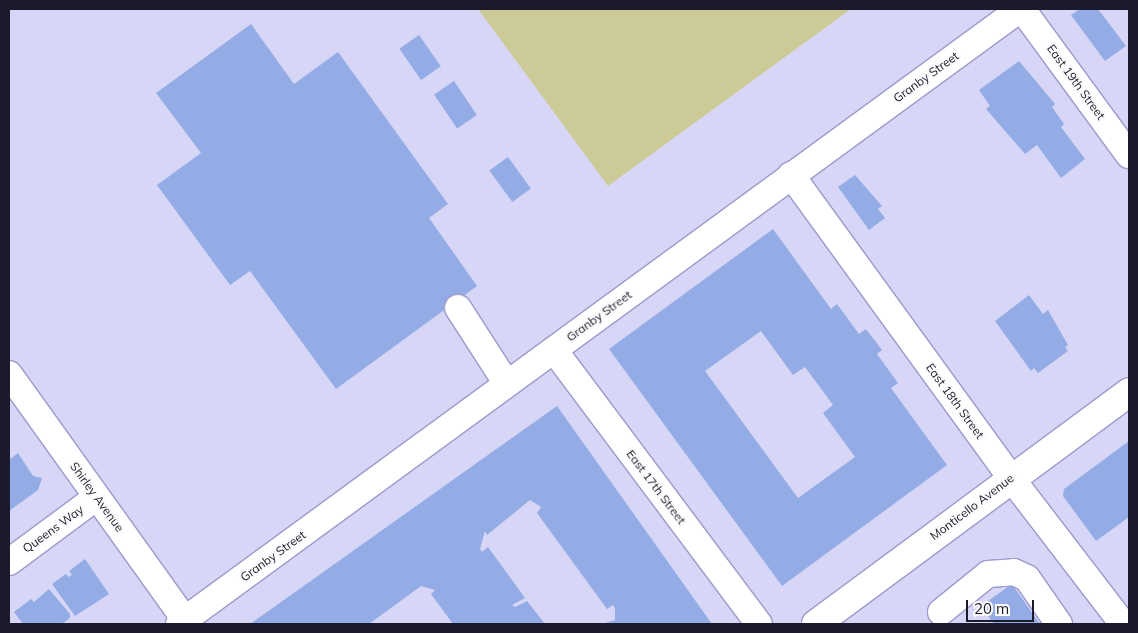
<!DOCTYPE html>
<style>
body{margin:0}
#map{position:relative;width:1138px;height:633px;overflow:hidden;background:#d7d6f6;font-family:Mulish,sans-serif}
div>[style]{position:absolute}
.green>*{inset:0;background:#cccb98}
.building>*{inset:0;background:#94ace6;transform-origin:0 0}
.roads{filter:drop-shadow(1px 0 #9c99cb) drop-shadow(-1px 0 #9c99cb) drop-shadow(0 1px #9c99cb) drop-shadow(0 -1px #9c99cb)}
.minor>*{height:26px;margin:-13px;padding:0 13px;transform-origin:13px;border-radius:13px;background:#fff}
.major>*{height:28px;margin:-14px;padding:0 14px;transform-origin:14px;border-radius:14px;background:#fff}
span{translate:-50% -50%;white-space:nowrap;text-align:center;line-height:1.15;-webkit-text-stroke:5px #fbfbfb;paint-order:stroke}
.street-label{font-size:12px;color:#1b192c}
.frame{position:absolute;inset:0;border:10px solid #1b192c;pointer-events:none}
.scale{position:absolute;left:966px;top:600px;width:68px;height:22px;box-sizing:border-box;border:2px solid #1b192c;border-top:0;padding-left:6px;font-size:15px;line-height:18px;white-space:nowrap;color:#1b192c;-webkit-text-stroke:4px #fbfbfb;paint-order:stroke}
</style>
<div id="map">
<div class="green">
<div style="clip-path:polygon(478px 9px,851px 9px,608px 186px)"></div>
</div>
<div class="building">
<div style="clip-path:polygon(1080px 9px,1098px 9px,1126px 46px,1105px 61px,1071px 15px)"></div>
<div style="clip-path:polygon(251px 24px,294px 84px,338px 52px,448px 204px,429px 218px,477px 286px,336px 389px,250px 271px,230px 285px,157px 185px,201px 153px,156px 93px)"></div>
<div style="left:419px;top:35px;width:38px;height:24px;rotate:55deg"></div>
<div style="clip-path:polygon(1019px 61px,1055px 104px,1052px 107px,1064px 124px,1061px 127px,1085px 159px,1061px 178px,1037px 145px,1025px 154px,986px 109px,990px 106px,979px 90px)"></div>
<div style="left:454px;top:81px;width:41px;height:24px;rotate:56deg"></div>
<div style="left:508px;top:157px;width:39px;height:23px;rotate:54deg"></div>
<div style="clip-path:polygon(855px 175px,882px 206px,878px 209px,885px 218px,869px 230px,838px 187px)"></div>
<div style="clip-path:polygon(evenodd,773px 229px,831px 309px,837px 304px,859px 334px,866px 329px,882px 350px,877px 354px,898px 383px,891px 388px,947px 465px,782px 586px,609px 349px,773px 229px,761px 331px,793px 375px,805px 367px,833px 405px,823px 413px,855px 457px,798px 498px,705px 371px,761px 331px)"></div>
<div style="clip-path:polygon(1029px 295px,1043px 314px,1048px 310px,1068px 345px,1065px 347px,1068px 351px,1038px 373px,1034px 368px,1031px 371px,995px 321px)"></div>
<div style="clip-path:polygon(557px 406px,712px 624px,602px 624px,615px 620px,615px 608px,613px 605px,607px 609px,537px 513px,541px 507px,530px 500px,487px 535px,485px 531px,480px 549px,482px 552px,488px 547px,525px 598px,512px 605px,515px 607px,527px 601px,545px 624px,453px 624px,431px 594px,435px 590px,421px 586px,369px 624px,250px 624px)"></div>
<div style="clip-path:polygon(1129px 441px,1129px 517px,1096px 541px,1063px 496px,1064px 489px)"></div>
<div style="clip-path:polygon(18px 453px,33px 476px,42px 478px,38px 490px,9px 511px,9px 460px)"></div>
<div style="clip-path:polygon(85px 559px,109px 594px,75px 616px,52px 584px,66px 574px,69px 577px,72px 575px,69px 571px)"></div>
<div style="clip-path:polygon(1012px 584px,1040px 624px,994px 624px,981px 606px)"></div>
<div style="clip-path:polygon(49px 589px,70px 614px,70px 618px,62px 624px,23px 624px,14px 612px,31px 599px,34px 602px)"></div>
</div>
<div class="roads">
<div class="minor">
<div style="left:1022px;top:9px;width:181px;rotate:53.8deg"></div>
<div style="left:791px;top:175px;width:374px;rotate:54deg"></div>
<div style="left:1011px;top:478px;width:184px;rotate:52.5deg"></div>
<div style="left:458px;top:308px;width:90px;rotate:57.2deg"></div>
<div style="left:554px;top:350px;width:342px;rotate:53.2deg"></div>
<div style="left:9px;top:374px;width:302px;rotate:54.4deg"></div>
<div style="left:9px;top:562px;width:109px;rotate:-36.5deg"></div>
<div style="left:941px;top:612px;width:60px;rotate:-39deg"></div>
<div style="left:988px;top:574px;width:26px;rotate:-4deg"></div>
<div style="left:1014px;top:572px;width:14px;rotate:25deg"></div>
<div style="left:1027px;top:578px;width:56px;rotate:55.2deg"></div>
<div style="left:179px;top:624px;width:1042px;rotate:-36.18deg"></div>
</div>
<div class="major">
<div style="left:816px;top:624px;width:390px;rotate:-36.5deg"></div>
</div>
</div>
<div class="street-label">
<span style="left:926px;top:77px;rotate:-36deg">Granby Street</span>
<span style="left:1076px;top:82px;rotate:54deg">East 19th Street</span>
<span style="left:599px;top:316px;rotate:-36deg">Granby Street</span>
<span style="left:955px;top:401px;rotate:54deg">East 18th Street</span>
<span style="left:656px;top:487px;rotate:53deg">East 17th Street</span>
<span style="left:97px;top:497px;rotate:54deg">Shirley Avenue</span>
<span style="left:972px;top:507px;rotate:-37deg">Monticello Avenue</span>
<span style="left:53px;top:529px;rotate:-36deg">Queens Way</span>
<span style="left:273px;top:556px;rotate:-36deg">Granby Street</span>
</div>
<div class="frame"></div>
<div class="scale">20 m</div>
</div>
